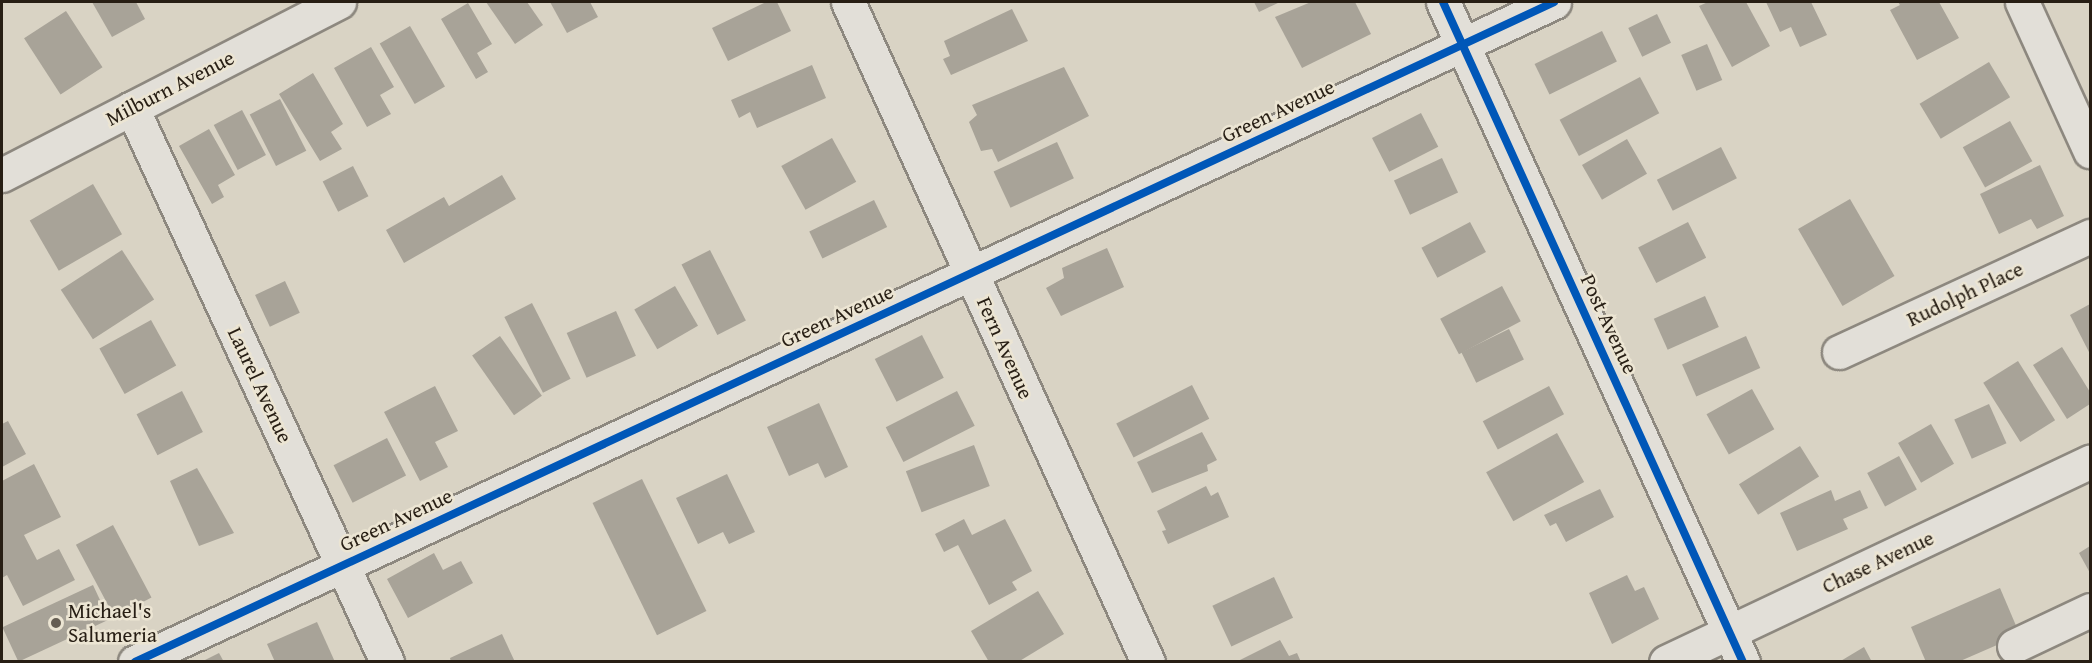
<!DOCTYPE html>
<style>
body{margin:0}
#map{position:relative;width:2092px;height:663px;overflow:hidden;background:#d9d3c4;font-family:"Gentium Book Plus",serif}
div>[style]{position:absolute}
.building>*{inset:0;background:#a8a398;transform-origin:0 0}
.roads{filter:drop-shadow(2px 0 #8d887f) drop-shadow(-2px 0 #8d887f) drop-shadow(0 2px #8d887f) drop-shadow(0 -2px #8d887f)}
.street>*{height:33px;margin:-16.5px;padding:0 16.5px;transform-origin:16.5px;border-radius:16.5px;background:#e2dfd8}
.cycleway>*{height:8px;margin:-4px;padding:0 4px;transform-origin:4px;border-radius:4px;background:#0057b8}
.dots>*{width:16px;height:16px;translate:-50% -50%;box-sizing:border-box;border:3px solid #ece5d3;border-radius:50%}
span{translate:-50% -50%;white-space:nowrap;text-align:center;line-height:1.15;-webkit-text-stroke:5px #ece5d3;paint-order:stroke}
.street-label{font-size:21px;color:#271e14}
.poi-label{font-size:21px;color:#271e14}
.left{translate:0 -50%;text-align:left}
.frame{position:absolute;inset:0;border:3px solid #271e14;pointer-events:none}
</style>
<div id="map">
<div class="building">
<div style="clip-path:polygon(92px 2px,136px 2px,145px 19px,112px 37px)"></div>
<div style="clip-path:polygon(486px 2px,527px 2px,543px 25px,515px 44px)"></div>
<div style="clip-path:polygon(550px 2px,590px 2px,598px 17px,567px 33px)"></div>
<div style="clip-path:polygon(766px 2px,777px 2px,791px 31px,728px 61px,712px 28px)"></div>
<div style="clip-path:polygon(1254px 2px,1280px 2px,1259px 12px)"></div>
<div style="clip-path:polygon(1311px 2px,1355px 2px,1371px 34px,1302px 68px,1275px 17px)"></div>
<div style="clip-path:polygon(1708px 2px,1746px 2px,1770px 46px,1732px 67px,1699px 6px)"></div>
<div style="clip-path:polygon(1766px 2px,1811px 2px,1827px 35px,1800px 47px,1791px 27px,1780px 32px)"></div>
<div style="clip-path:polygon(1898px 2px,1939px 2px,1959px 38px,1917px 60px,1890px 10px,1900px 5px)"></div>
<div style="clip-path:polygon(468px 3px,492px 44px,477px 53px,488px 72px,476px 79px,441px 19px)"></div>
<div style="clip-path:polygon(1012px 9px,1028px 41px,951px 75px,943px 59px,950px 56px,944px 41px)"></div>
<div style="left:66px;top:11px;width:67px;height:50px;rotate:57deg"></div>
<div style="left:1657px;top:14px;width:32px;height:32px;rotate:64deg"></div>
<div style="left:410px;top:26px;width:70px;height:35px;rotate:60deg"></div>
<div style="left:1602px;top:31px;width:34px;height:75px;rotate:64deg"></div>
<div style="left:1707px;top:44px;width:39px;height:28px;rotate:67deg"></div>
<div style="clip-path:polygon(371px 47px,394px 87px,380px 95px,391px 114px,367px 127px,334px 68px)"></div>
<div style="left:1989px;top:62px;width:41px;height:81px;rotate:59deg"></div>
<div style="clip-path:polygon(812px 65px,826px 98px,757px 128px,750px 112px,739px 118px,731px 100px)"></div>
<div style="clip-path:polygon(1064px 67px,1089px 116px,998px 162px,992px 149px,981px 151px,969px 122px,977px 115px,972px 105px)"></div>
<div style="clip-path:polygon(313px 73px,343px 124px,331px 132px,342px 149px,320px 161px,279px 94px)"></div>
<div style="left:1640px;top:77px;width:41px;height:91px;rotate:62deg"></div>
<div style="left:280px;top:99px;width:58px;height:34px;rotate:63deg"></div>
<div style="left:242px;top:110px;width:51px;height:32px;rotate:62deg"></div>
<div style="left:1421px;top:113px;width:38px;height:55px;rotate:63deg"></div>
<div style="left:2010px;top:121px;width:46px;height:54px;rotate:61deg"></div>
<div style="clip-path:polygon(209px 129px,235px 175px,218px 185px,224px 197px,212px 204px,179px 146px)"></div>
<div style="left:832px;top:138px;width:50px;height:58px;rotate:61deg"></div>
<div style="left:1627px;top:139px;width:40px;height:52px;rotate:60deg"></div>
<div style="left:1057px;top:142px;width:40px;height:70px;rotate:65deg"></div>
<div style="left:1721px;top:147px;width:35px;height:72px;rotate:63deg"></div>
<div style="left:1442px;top:158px;width:38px;height:53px;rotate:65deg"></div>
<div style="clip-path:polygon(2040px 165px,2064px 216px,2037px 229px,2031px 219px,1999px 234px,1980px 194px)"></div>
<div style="left:353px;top:166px;width:34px;height:34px;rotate:63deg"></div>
<div style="clip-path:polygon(502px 175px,516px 199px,404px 263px,386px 230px,444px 197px,449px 206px)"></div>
<div style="left:93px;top:184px;width:58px;height:73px;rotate:60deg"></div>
<div style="left:1850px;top:199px;width:89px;height:60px;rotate:60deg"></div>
<div style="left:874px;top:200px;width:30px;height:72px;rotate:64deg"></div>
<div style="left:1470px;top:222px;width:34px;height:55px;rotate:62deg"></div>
<div style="left:1688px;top:222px;width:40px;height:56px;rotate:63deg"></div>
<div style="clip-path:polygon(1107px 248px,1124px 287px,1061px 316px,1046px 288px,1064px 278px,1062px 268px)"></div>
<div style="left:122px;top:250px;width:59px;height:73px;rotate:57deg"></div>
<div style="left:710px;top:250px;width:79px;height:32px;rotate:63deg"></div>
<div style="left:285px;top:281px;width:35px;height:33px;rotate:65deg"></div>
<div style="left:675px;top:286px;width:46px;height:47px;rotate:60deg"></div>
<div style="left:1502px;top:286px;width:40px;height:70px;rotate:62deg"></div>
<div style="left:1705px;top:296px;width:34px;height:56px;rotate:66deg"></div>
<div style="left:532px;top:303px;width:85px;height:31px;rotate:63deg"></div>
<div style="clip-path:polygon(2090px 304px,2090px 354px,2070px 315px)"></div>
<div style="left:616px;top:311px;width:49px;height:54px;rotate:66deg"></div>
<div style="left:151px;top:320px;width:52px;height:59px;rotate:61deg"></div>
<div style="left:1509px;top:329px;width:34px;height:53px;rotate:64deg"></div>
<div style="left:922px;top:335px;width:48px;height:53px;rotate:63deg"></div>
<div style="left:500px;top:336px;width:73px;height:34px;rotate:55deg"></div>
<div style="left:1746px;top:336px;width:35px;height:70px;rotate:66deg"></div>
<div style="clip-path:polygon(2062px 347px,2090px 392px,2090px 404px,2067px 419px,2033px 365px)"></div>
<div style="left:2018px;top:361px;width:70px;height:41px;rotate:58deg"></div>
<div style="left:1192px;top:385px;width:38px;height:85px;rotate:63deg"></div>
<div style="clip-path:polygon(435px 386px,458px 431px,435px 442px,448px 467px,420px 481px,384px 412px)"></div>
<div style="left:1549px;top:386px;width:32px;height:75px;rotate:62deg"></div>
<div style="left:1752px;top:389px;width:46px;height:52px;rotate:61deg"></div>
<div style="left:182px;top:391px;width:46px;height:51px;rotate:63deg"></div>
<div style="left:957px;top:391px;width:39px;height:80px;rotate:63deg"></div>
<div style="clip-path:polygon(819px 403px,848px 467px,825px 478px,818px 463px,789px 476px,767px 427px)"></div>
<div style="left:1989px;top:404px;width:43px;height:38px;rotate:66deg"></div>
<div style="clip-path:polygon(8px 421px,26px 454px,2px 467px,2px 424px)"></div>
<div style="left:1931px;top:424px;width:46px;height:38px;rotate:60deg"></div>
<div style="clip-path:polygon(1202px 432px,1217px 460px,1207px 465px,1208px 471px,1152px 493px,1137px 462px)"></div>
<div style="left:1557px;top:433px;width:56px;height:81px;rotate:61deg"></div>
<div style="left:387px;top:438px;width:42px;height:60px;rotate:63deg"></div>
<div style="left:974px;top:445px;width:44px;height:73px;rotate:69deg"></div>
<div style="left:1800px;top:446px;width:36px;height:72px;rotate:58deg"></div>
<div style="left:1899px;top:456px;width:38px;height:36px;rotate:62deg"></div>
<div style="clip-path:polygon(34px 464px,61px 517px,24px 535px,37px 560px,59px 549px,75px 580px,23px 606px,7px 575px,2px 578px,2px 481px)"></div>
<div style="clip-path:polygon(197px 468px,234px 533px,199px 546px,170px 481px)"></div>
<div style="clip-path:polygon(727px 474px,755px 532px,729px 544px,723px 532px,698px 544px,676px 498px)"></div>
<div style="left:642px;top:479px;width:147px;height:55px;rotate:64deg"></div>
<div style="clip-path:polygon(1206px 486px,1211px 496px,1218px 492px,1229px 517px,1168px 544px,1162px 531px,1166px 530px,1157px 511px)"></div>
<div style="clip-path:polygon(1600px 489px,1614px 517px,1566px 542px,1556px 523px,1550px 526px,1544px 515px)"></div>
<div style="clip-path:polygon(1831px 490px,1835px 501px,1860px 490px,1868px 508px,1843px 519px,1848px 529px,1797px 551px,1780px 513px)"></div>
<div style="clip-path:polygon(964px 519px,972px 535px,1005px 519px,1032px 571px,1012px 582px,1017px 590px,989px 605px,958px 545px,944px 552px,935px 534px)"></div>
<div style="left:113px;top:525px;width:82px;height:42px;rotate:62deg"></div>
<div style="clip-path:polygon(2090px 546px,2090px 573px,2079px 553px)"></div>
<div style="clip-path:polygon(434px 553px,443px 570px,461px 561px,473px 583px,408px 618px,387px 579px)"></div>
<div style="clip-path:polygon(1627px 575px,1635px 591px,1644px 587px,1659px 619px,1612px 644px,1589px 593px)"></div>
<div style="left:1274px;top:577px;width:45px;height:68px;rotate:65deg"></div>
<div style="left:93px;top:585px;width:38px;height:100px;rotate:65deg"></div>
<div style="clip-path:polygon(2000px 588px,2020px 635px,1958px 662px,1926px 662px,1911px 627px)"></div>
<div style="clip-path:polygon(1038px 591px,1064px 634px,1018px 662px,989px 662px,971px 631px)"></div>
<div style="clip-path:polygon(317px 622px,335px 662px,275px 662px,267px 644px)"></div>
<div style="clip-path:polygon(502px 634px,515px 662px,451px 662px,450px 658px)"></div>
<div style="clip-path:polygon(1280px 640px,1289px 656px,1297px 653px,1301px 662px,1236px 662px)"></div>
<div style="clip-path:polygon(1864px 647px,1872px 662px,1839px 662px)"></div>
<div style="clip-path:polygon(219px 653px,224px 662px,201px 662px)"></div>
</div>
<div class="roads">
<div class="street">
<div style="left:848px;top:2px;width:725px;rotate:65.56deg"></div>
<div style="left:1443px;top:2px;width:725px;rotate:65.56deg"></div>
<div style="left:2022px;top:2px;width:164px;rotate:65.5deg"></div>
<div style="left:132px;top:108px;width:610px;rotate:65.28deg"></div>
<div style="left:2px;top:175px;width:379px;rotate:-27.2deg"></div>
<div style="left:1839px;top:352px;width:277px;rotate:-24.8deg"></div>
<div style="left:2014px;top:646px;width:84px;rotate:-25.3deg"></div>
<div style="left:135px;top:662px;width:1565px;rotate:-24.94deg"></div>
<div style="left:1666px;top:662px;width:469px;rotate:-25.3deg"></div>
</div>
</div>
<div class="cycleway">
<div style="left:1443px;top:2px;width:725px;rotate:65.56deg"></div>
<div style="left:135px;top:662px;width:1565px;rotate:-24.94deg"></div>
</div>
<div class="dots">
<div style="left:56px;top:623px;background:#655d52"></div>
</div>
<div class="street-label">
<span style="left:170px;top:88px;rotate:-27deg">Milburn Avenue</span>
<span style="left:1278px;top:111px;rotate:-25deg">Green Avenue</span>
<span style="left:1965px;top:294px;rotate:-25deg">Rudolph Place</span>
<span style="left:837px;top:316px;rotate:-25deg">Green Avenue</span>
<span style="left:1609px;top:324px;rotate:65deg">Post Avenue</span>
<span style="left:1005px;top:348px;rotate:66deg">Fern Avenue</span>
<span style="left:260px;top:385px;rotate:65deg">Laurel Avenue</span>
<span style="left:396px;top:520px;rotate:-25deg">Green Avenue</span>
<span style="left:1878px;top:562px;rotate:-25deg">Chase Avenue</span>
</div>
<div class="poi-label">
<span class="left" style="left:68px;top:623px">Michael's<br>Salumeria</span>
</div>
<div class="frame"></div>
</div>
